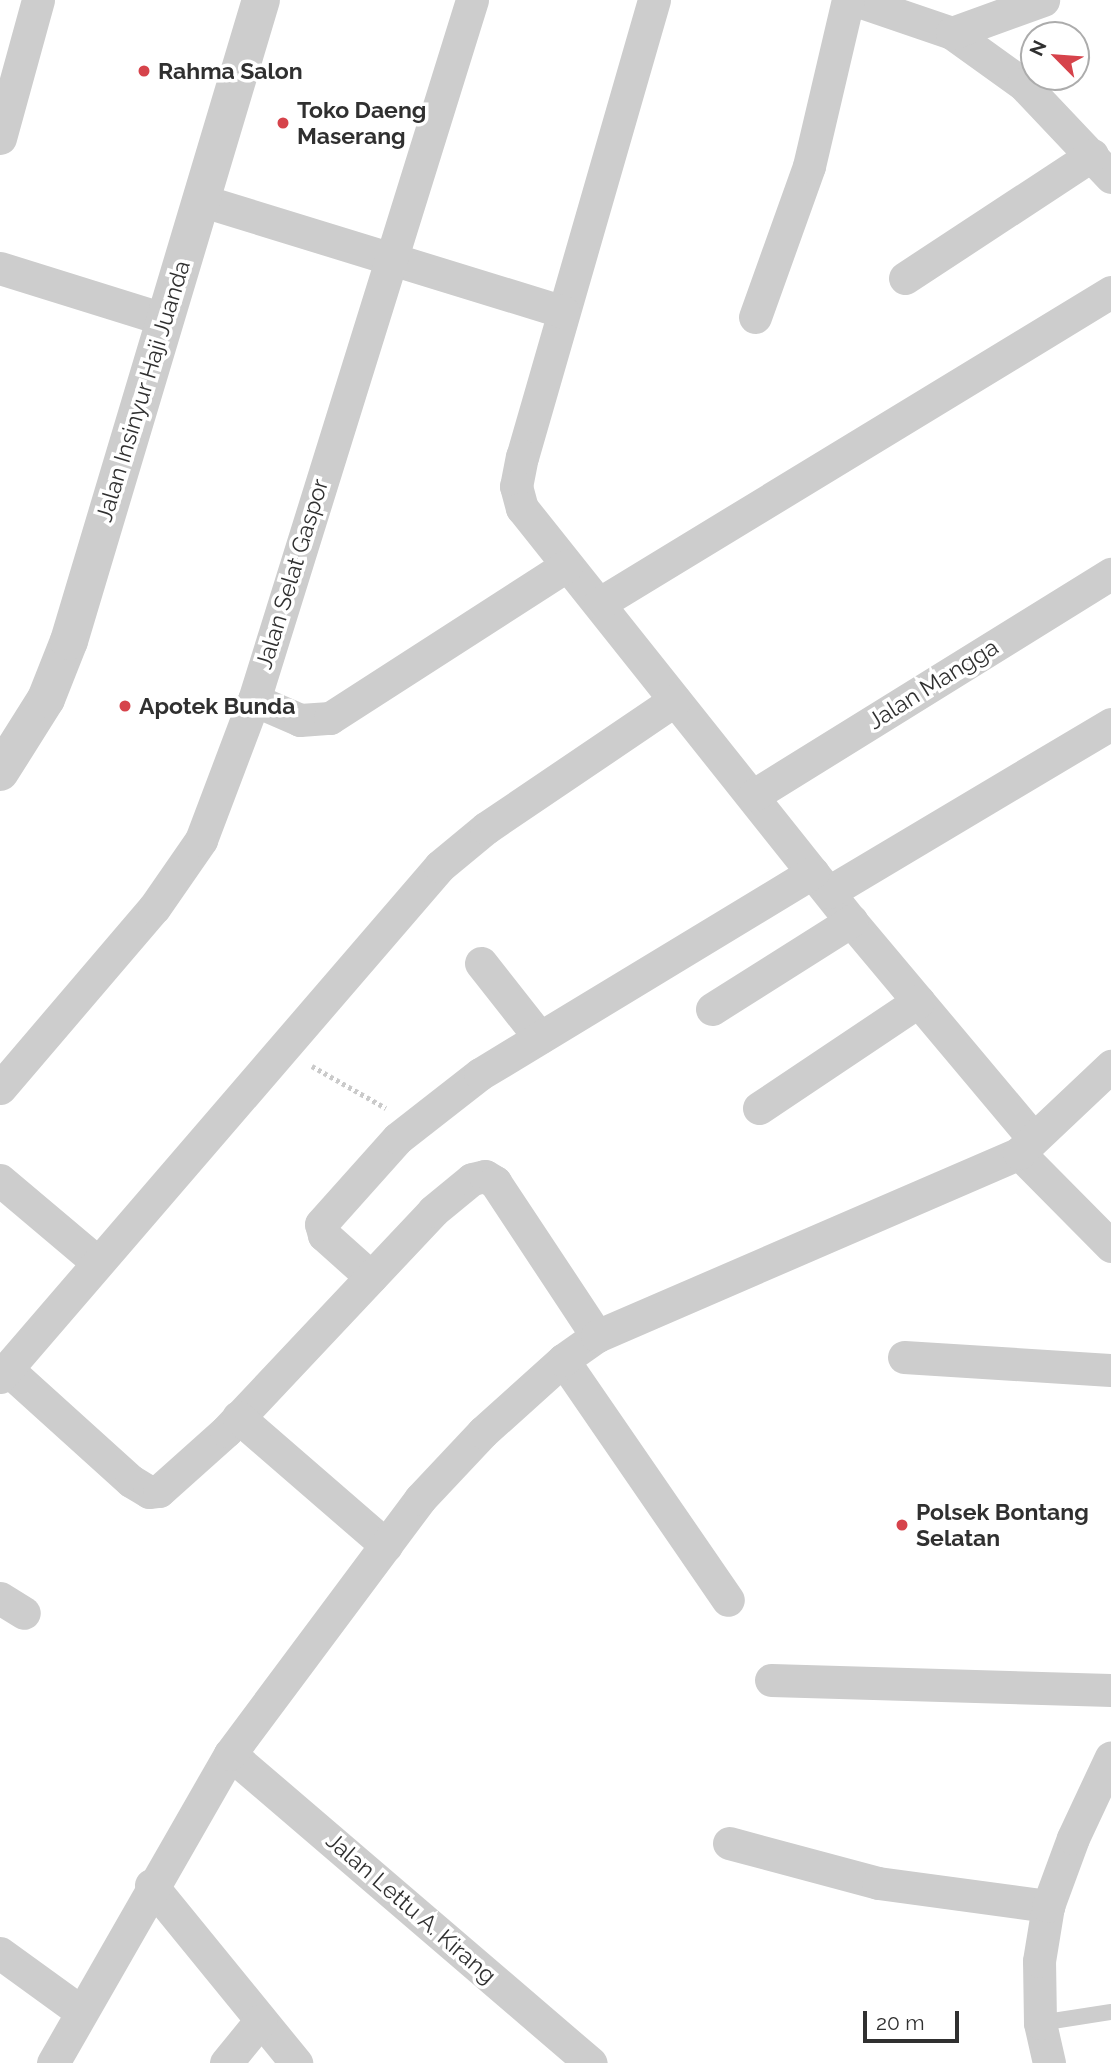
<!DOCTYPE html>
<style>
body{margin:0}
#map{position:relative;width:1111px;height:2063px;overflow:hidden;background:#fff;font-family:Raleway,sans-serif}
div>[style]{position:absolute}
.path>*{height:4.5px;margin-top:-2.25px;transform-origin:0;background:repeating-linear-gradient(90deg,#cacaca 0 3.5px,transparent 0 7px)}
.service>*{height:16px;margin:-8px;padding:0 8px;transform-origin:8px;border-radius:8px;background:#cdcdcd}
.minor>*{height:33px;margin:-16.5px;padding:0 16.5px;transform-origin:16.5px;border-radius:16.5px;background:#cdcdcd}
.tertiary>*{height:38px;margin:-19px;padding:0 19px;transform-origin:19px;border-radius:19px;background:#cdcdcd}
.dots>*{width:19px;height:19px;translate:-50% -50%;box-sizing:border-box;border:4px solid #fff;border-radius:50%}
span{translate:-50% -50%;white-space:nowrap;text-align:center;line-height:1.15;-webkit-text-stroke:7px #fff;paint-order:stroke}
.poi-label{font-size:23px;color:#303030;font-weight:700}
.left{translate:0 -50%;text-align:left}
.street-label{font-size:23px;color:#303030}
.north{position:absolute;left:1020px;top:21px;width:70px;height:70px;box-sizing:border-box;background:#fff;border:2px solid #acacac;border-radius:50%;rotate:295deg;font-size:19px;font-weight:700;line-height:28px;text-align:center;color:#303030}
.north::after{content:'';display:block;margin:auto;width:24px;height:32px;background:#d6434b;clip-path:polygon(50% 0,100% 100%,50% 72%,0 100%)}
.scale{position:absolute;left:863px;top:2011px;width:96px;height:32px;box-sizing:border-box;border:4px solid #303030;border-top:0;padding-left:9px;font-size:21px;line-height:24px;white-space:nowrap;color:#303030;-webkit-text-stroke:5px #fff;paint-order:stroke}
</style>
<div id="map">
<div class="path">
<div style="left:312px;top:1066px;width:85px;rotate:29.6deg"></div>
</div>
<div class="service">
<div style="left:1040px;top:2023px;width:72px;rotate:-8.8deg"></div>
</div>
<div class="minor">
<div style="left:654px;top:0;width:475px;rotate:106.1deg"></div>
<div style="left:522px;top:456px;width:31px;rotate:101deg"></div>
<div style="left:516px;top:486px;width:23px;rotate:75deg"></div>
<div style="left:522px;top:508px;width:528px;rotate:51.46deg"></div>
<div style="left:851px;top:921px;width:283px;rotate:50deg"></div>
<div style="left:855px;top:0;width:102px;rotate:18.8deg"></div>
<div style="left:952px;top:33px;width:87px;rotate:35.7deg"></div>
<div style="left:1023px;top:84px;width:128px;rotate:46.6deg"></div>
<div style="left:952px;top:33px;width:97px;rotate:-19.9deg"></div>
<div style="left:0;top:138px;width:143px;rotate:-74.6deg"></div>
<div style="left:200px;top:200px;width:380px;rotate:17.1deg"></div>
<div style="left:0;top:268px;width:172px;rotate:17.3deg"></div>
<div style="left:905px;top:278px;width:224px;rotate:-33.3deg"></div>
<div style="left:755px;top:317px;width:160px;rotate:-70.3deg"></div>
<div style="left:809px;top:166px;width:171px;rotate:-76.8deg"></div>
<div style="left:600px;top:603px;width:598px;rotate:-31.33deg"></div>
<div style="left:254px;top:700px;width:50px;rotate:23.5deg"></div>
<div style="left:300px;top:720px;width:30px;rotate:-4deg"></div>
<div style="left:330px;top:718px;width:281px;rotate:-32.8deg"></div>
<div style="left:754px;top:795px;width:420px;rotate:-31.8deg"></div>
<div style="left:829px;top:892px;width:328px;rotate:-30.8deg"></div>
<div style="left:481px;top:963px;width:95px;rotate:51.8deg"></div>
<div style="left:712px;top:1009px;width:165px;rotate:-32.3deg"></div>
<div style="left:0;top:1088px;width:237px;rotate:-49.5deg"></div>
<div style="left:154px;top:908px;width:83px;rotate:-55.3deg"></div>
<div style="left:201px;top:840px;width:150px;rotate:-69.3deg"></div>
<div style="left:254px;top:700px;width:733px;rotate:-72.7deg"></div>
<div style="left:759px;top:1108px;width:192px;rotate:-33.8deg"></div>
<div style="left:1019px;top:1153px;width:131px;rotate:45.3deg"></div>
<div style="left:0;top:1180px;width:127px;rotate:40.2deg"></div>
<div style="left:371px;top:1277px;width:63px;rotate:-138.2deg"></div>
<div style="left:324px;top:1235px;width:11px;rotate:-105deg"></div>
<div style="left:321px;top:1224px;width:115px;rotate:-48.2deg"></div>
<div style="left:398px;top:1138px;width:104px;rotate:-38deg"></div>
<div style="left:480px;top:1074px;width:389px;rotate:-31.2deg"></div>
<div style="left:904px;top:1357px;width:207px;rotate:3.6deg"></div>
<div style="left:563px;top:1360px;width:291px;rotate:55.5deg"></div>
<div style="left:7px;top:1369px;width:167px;rotate:42.1deg"></div>
<div style="left:131px;top:1481px;width:21px;rotate:31deg"></div>
<div style="left:149px;top:1492px;width:10px;rotate:-6deg"></div>
<div style="left:159px;top:1491px;width:90px;rotate:-41.8deg"></div>
<div style="left:226px;top:1431px;width:302px;rotate:-46.7deg"></div>
<div style="left:433px;top:1211px;width:50px;rotate:-39.4deg"></div>
<div style="left:472px;top:1179px;width:13px;rotate:-13deg"></div>
<div style="left:485px;top:1176px;width:12px;rotate:31deg"></div>
<div style="left:495px;top:1182px;width:185px;rotate:56.5deg"></div>
<div style="left:0;top:1377px;width:674px;rotate:-49.27deg"></div>
<div style="left:440px;top:866px;width:60px;rotate:-39.6deg"></div>
<div style="left:486px;top:828px;width:228px;rotate:-34.1deg"></div>
<div style="left:238px;top:1417px;width:196px;rotate:40.9deg"></div>
<div style="left:0;top:1598px;width:28px;rotate:32deg"></div>
<div style="left:771px;top:1680px;width:340px;rotate:1.7deg"></div>
<div style="left:230px;top:1754px;width:475px;rotate:40.6deg"></div>
<div style="left:729px;top:1843px;width:154px;rotate:15deg"></div>
<div style="left:878px;top:1883px;width:172px;rotate:7.7deg"></div>
<div style="left:151px;top:1885px;width:230px;rotate:50.8deg"></div>
<div style="left:0;top:1953px;width:99px;rotate:35.9deg"></div>
<div style="left:53px;top:2063px;width:356px;rotate:-60.2deg"></div>
<div style="left:230px;top:1754px;width:318px;rotate:-53.3deg"></div>
<div style="left:420px;top:1499px;width:92px;rotate:-46.8deg"></div>
<div style="left:483px;top:1432px;width:108px;rotate:-42deg"></div>
<div style="left:563px;top:1360px;width:42px;rotate:-35.2deg"></div>
<div style="left:597px;top:1336px;width:460px;rotate:-23.4deg"></div>
<div style="left:1019px;top:1153px;width:127px;rotate:-43.4deg"></div>
<div style="left:226px;top:2063px;width:55px;rotate:-50.9deg"></div>
<div style="left:1049px;top:2063px;width:41px;rotate:-102.7deg"></div>
<div style="left:1040px;top:2023px;width:62px;rotate:-90.9deg"></div>
<div style="left:1039px;top:1961px;width:56px;rotate:-80.7deg"></div>
<div style="left:1048px;top:1906px;width:72px;rotate:-69.8deg"></div>
<div style="left:1073px;top:1838px;width:89px;rotate:-64.9deg"></div>
</div>
<div class="tertiary">
<div style="left:0;top:772px;width:86px;rotate:-57.8deg"></div>
<div style="left:46px;top:699px;width:62px;rotate:-68.4deg"></div>
<div style="left:69px;top:641px;width:669px;rotate:-73.33deg"></div>
</div>
<div class="dots">
<div style="left:144px;top:71px;background:#d6434b"></div>
<div style="left:283px;top:123px;background:#d6434b"></div>
<div style="left:125px;top:706px;background:#d6434b"></div>
<div style="left:902px;top:1525px;background:#d6434b"></div>
</div>
<div class="poi-label">
<span class="left" style="left:158px;top:71px">Rahma Salon</span>
<span class="left" style="left:297px;top:123px">Toko Daeng<br>Maserang</span>
<span class="left" style="left:139px;top:706px">Apotek Bunda</span>
<span class="left" style="left:916px;top:1525px">Polsek Bontang<br>Selatan</span>
</div>
<div class="street-label">
<span style="left:143px;top:391px;rotate:-73deg">Jalan Insinyur Haji Juanda</span>
<span style="left:292px;top:574px;rotate:-73deg">Jalan Selat Gaspor</span>
<span style="left:933px;top:684px;rotate:-32deg">Jalan Mangga</span>
<span style="left:411px;top:1908px;rotate:41deg">Jalan Lettu A. Kirang</span>
</div>
<div class="north">N</div>
<div class="scale">20 m</div>
</div>
